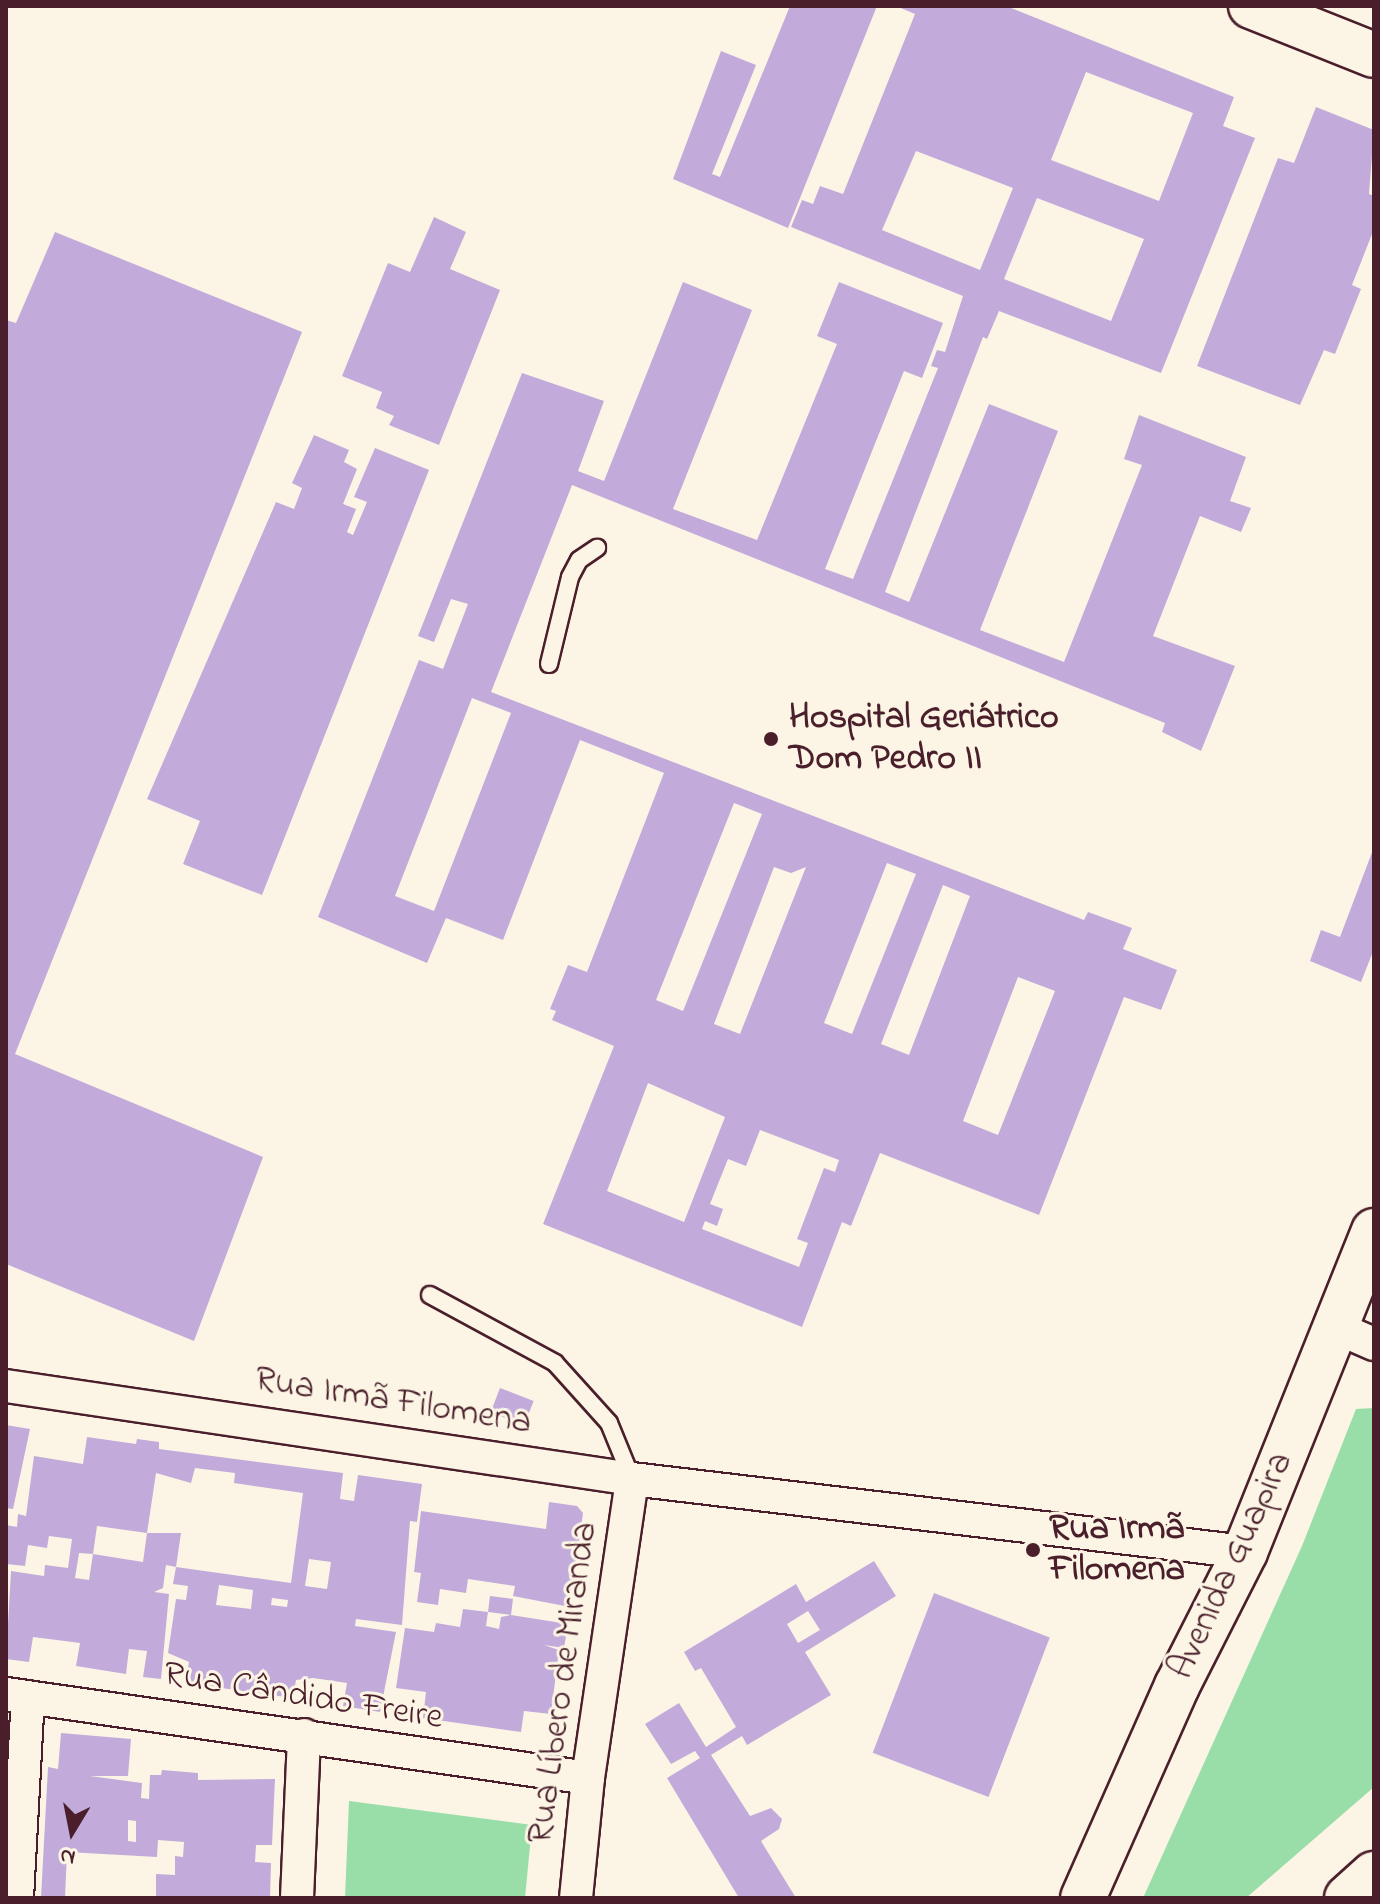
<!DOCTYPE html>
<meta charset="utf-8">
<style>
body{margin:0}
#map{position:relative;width:1380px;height:1904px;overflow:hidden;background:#fcf5e5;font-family:"Indie Flower",sans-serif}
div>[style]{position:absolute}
.green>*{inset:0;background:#99dda9}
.building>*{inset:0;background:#c2abda;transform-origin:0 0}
.roads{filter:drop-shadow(2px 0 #4a1f2b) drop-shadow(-2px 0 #4a1f2b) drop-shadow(0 2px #4a1f2b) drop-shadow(0 -2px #4a1f2b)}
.lane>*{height:16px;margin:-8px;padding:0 8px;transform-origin:8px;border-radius:8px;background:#fcf5e5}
.street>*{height:32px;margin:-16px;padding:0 16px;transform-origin:16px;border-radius:16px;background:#fcf5e5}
.secondary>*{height:44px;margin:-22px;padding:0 22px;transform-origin:22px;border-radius:22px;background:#fcf5e5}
.primary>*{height:44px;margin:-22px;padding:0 22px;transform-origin:22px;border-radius:22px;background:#fcf5e5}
.dots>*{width:22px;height:22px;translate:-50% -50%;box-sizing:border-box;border:4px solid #fcf5e5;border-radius:50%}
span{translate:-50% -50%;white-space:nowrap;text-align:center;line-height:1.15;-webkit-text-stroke:6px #fcf5e5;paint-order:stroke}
.poi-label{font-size:36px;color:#4a1f2b;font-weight:700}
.left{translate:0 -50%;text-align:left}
.street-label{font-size:36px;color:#4a1f2b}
.frame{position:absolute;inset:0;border:8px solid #4a1f2b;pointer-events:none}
.north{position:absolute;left:32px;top:1792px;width:80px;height:80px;-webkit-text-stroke:6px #fcf5e5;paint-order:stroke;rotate:190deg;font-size:22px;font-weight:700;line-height:32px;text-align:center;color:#4a1f2b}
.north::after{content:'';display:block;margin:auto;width:28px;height:36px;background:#4a1f2b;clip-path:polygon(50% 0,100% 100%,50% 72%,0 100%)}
</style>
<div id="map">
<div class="green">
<div style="clip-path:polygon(1374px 1408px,1374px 1787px,1246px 1898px,1143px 1898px,1302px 1546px,1356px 1409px)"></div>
<div style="clip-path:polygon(349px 1801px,532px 1825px,525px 1898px,345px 1898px)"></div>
</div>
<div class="building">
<div style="clip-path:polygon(790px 6px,877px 6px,788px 228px,673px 179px,721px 51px,756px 65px,712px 174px,720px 177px)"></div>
<div style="clip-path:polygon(evenodd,896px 6px,1006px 6px,1234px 97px,1223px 126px,1255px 138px,1161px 373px,999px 311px,987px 339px,983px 337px,885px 592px,909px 602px,989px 404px,1058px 431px,980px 630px,1064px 662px,1142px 465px,1124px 459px,1139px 415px,1246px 457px,1230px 501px,1251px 508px,1241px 532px,1200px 516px,1153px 636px,1235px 666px,1201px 751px,1162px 732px,1165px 723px,572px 485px,491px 692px,1084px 920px,1088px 912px,1132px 928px,1123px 949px,1177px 970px,1161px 1010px,1124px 997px,1039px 1215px,880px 1153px,851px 1226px,842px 1222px,802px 1327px,543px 1224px,614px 1046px,552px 1020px,556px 1011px,550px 1009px,568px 965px,587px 972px,664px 773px,580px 740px,503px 940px,446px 918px,427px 963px,318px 917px,419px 660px,443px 669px,468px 604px,451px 599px,434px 642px,418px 636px,522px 373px,604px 401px,578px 471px,604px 481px,683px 282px,752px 310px,673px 509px,757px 540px,837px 344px,817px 336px,839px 282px,943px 323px,922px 378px,904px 371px,825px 569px,853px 579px,938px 368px,931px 366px,937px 350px,945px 352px,963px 296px,791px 227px,802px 200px,813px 204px,820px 186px,843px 194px,915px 14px,896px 6px,1086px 72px,1193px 113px,1159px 201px,1051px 160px,1086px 72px,896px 6px,916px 151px,1013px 188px,980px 270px,882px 230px,916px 151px,896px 6px,1037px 198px,1144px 239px,1111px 321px,1004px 279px,1037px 198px,896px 6px,472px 698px,511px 713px,434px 911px,395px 896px,472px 698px,896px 6px,734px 803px,762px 814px,683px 1011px,656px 1000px,734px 803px,896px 6px,887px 863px,916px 874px,852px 1034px,824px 1023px,887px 863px,896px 6px,774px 867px,791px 873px,806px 867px,740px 1034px,714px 1024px,774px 867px,896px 6px,943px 885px,970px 896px,909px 1055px,881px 1044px,943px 885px,896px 6px,1018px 977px,1055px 991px,998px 1135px,963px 1121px,1018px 977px,896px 6px,648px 1083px,725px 1117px,684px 1222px,607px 1191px,648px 1083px,896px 6px,760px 1130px,839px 1160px,835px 1172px,824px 1168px,797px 1239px,808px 1243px,799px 1267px,702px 1229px,705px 1221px,717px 1226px,723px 1209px,710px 1204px,728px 1159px,746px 1166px,760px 1130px)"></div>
<div style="clip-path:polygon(1316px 107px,1374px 130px,1369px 194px,1374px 196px,1374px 229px,1352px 285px,1361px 289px,1335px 354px,1324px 350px,1300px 405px,1197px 366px,1278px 158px,1294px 163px)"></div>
<div style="clip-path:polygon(434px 217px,466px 232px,450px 269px,500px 290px,439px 445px,389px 425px,394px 416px,376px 408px,382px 392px,342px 376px,388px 263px,410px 272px)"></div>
<div style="clip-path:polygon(55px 232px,302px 332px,15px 1054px,263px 1157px,194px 1341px,6px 1264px,6px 320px,16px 323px)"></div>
<div style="clip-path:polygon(314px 435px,349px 450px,344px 462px,357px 469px,343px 504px,356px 509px,347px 532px,353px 535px,367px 502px,354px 497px,375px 448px,429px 470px,262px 895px,183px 864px,200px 821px,147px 799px,276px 502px,294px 509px,302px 488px,292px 483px)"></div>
<div style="clip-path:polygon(1374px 847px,1374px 949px,1361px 982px,1310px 961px,1321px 930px,1340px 937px)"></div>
<div style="left:500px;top:1388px;width:36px;height:26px;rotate:21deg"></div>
<div style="clip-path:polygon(6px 1425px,30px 1429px,13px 1509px,6px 1508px)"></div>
<div style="clip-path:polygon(evenodd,87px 1437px,136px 1444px,137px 1439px,159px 1442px,159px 1449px,343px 1473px,340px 1499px,354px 1501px,358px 1475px,422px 1484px,417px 1522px,410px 1521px,402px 1625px,356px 1619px,355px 1626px,396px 1632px,380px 1712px,343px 1706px,347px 1683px,313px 1678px,296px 1680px,293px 1698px,185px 1683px,189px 1662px,168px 1653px,176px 1599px,186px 1600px,188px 1586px,173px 1584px,176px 1567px,291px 1583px,303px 1493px,234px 1483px,235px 1473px,195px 1468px,191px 1483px,156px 1473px,147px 1533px,97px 1526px,93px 1554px,143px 1562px,147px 1533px,181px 1533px,176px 1567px,166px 1565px,163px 1588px,154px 1592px,169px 1594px,161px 1679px,143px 1677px,147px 1651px,129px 1649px,126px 1674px,76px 1666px,80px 1643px,57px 1640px,33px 1637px,29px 1662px,6px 1659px,11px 1571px,44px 1576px,45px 1565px,68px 1568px,72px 1539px,49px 1536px,47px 1548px,28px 1545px,25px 1566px,6px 1564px,6px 1525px,17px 1527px,18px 1514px,26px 1516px,34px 1456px,83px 1464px,87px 1437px,79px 1553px,93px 1554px,89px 1580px,75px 1578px,79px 1553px,87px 1437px,309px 1559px,331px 1562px,327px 1589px,305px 1586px,309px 1559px,87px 1437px,219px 1585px,253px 1590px,251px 1609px,216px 1605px,219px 1585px,87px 1437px,272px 1598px,288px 1600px,287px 1607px,271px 1605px,272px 1598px)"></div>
<div style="clip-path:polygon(549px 1502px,577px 1506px,583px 1513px,570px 1607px,513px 1596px,515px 1586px,468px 1579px,466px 1593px,440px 1589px,438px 1605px,417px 1602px,421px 1573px,414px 1572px,421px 1511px,546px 1529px)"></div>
<div style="clip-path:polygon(evenodd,874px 1561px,896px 1596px,805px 1652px,831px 1695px,747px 1745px,742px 1736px,711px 1755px,750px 1816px,771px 1808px,782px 1819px,779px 1829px,761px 1841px,796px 1898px,739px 1898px,667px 1778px,700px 1758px,695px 1751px,671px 1764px,645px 1724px,679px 1703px,706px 1747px,736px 1727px,701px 1668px,695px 1671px,684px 1652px,796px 1584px,806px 1602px,874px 1561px,808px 1611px,820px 1630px,798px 1643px,787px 1624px,808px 1611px)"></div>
<div style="left:934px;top:1593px;width:124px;height:171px;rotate:21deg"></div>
<div style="clip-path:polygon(490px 1596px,513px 1599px,511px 1615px,488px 1612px,486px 1626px,499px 1629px,501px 1617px,511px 1615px,568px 1624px,564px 1648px,544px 1645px,559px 1650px,551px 1714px,524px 1711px,521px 1732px,423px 1718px,426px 1692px,396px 1688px,405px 1628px,434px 1632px,436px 1623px,460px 1627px,463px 1609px,488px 1612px)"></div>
<div style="clip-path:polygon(evenodd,61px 1733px,131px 1739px,128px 1776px,90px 1776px,142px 1783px,141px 1798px,149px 1799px,150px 1775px,161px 1775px,162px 1770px,198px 1773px,198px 1780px,275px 1779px,272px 1845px,256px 1845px,255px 1862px,271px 1863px,270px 1898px,156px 1898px,156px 1874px,175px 1875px,175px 1856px,183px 1857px,184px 1842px,158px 1840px,157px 1857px,67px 1852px,65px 1898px,41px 1898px,48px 1767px,58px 1769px,61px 1733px,128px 1820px,136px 1821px,136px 1842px,128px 1841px,128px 1820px)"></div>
</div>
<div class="roads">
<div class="lane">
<div style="left:549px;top:664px;width:89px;rotate:-76.4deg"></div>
<div style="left:570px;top:577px;width:19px;rotate:-62deg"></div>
<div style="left:579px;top:560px;width:22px;rotate:-34deg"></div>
<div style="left:430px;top:1295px;width:142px;rotate:28.5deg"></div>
<div style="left:555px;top:1363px;width:81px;rotate:48deg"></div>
<div style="left:609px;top:1423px;width:61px;rotate:67.7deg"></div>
</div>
<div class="street">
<div style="left:1337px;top:1328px;width:40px;rotate:23.4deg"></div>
<div style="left:6px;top:1386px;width:633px;rotate:8.45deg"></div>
<div style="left:632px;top:1479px;width:617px;rotate:6.79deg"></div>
<div style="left:6px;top:1694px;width:588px;rotate:8.21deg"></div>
<div style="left:17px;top:1898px;width:201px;rotate:-86.9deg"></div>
<div style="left:297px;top:1898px;width:163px;rotate:-87.5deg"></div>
<div style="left:576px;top:1898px;width:121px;rotate:-84.3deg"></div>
<div style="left:588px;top:1778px;width:302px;rotate:-81.6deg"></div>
</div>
<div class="secondary">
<div style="left:1251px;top:6px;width:132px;rotate:21.7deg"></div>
<div style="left:1083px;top:1898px;width:232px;rotate:-66.1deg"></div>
<div style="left:1177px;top:1686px;width:150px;rotate:-63.1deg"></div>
<div style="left:1245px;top:1552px;width:346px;rotate:-68.1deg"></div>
</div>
<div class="primary">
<div style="left:1347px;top:1898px;width:36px;rotate:-42deg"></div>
</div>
</div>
<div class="dots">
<div style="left:771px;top:739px;background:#4a1f2b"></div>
<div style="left:1033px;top:1550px;background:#4a1f2b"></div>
</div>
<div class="poi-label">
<span class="left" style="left:789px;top:739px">Hospital Geriátrico<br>Dom Pedro II</span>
<span class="left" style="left:1049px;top:1550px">Rua Irmã<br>Filomena</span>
</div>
<div class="street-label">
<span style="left:393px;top:1402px;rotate:9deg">Rua Irmã Filomena</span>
<span style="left:1232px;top:1566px;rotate:-65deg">Avenida Guapira</span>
<span style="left:564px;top:1683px;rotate:-82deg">Rua Líbero de Miranda</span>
<span style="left:303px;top:1697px;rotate:9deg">Rua Cândido Freire</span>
</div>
<div class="frame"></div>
<div class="north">N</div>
</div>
